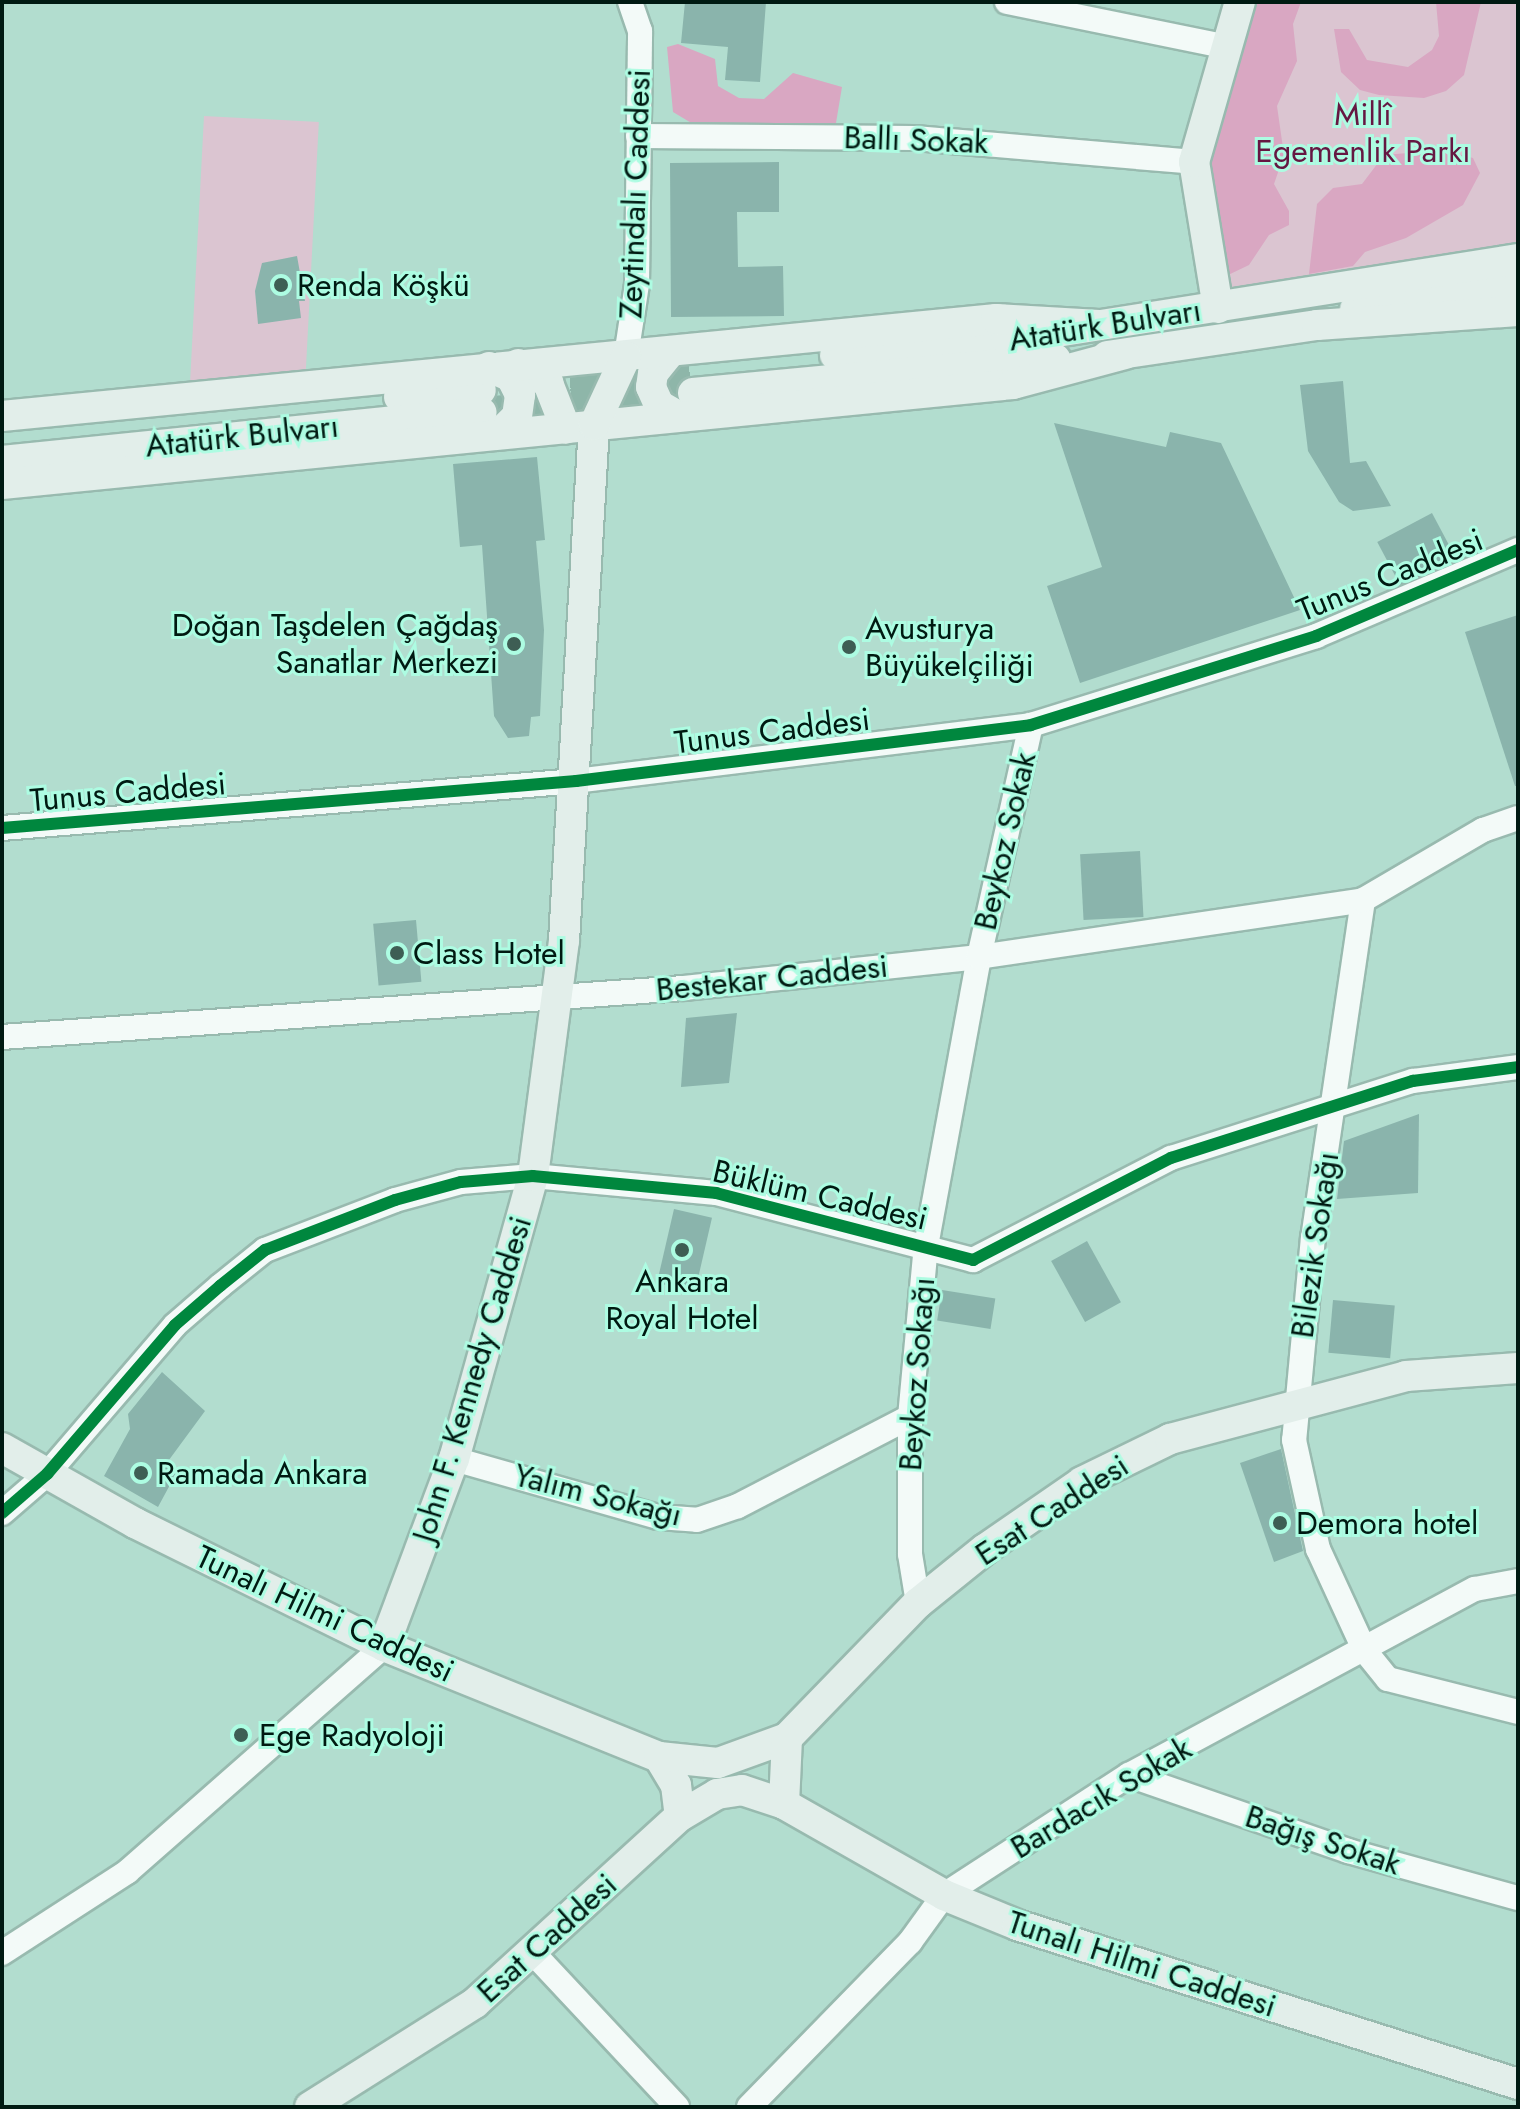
<!DOCTYPE html>
<meta charset="utf-8">
<style>
body{margin:0}
#map{position:relative;width:1520px;height:2109px;overflow:hidden;background:#b2ddcf;font-family:Jost,sans-serif}
div>[style]{position:absolute}
.green>*{inset:0;background:#dbc5d1;transform-origin:0 0}
.forest>*{inset:0;background:#d9a7c2}
.building>*{inset:0;background:#8ab4ac;transform-origin:0 0}
.major-tunnel>*{height:30px;margin-top:-15px;transform-origin:0;background:repeating-linear-gradient(90deg,#8eb6a9 0 30px,transparent 0 45px)}
.roads{filter:drop-shadow(2px 0 #98baaf) drop-shadow(-2px 0 #98baaf) drop-shadow(0 2px #98baaf) drop-shadow(0 -2px #98baaf)}
.minor>*{height:24px;margin:-12px;padding:0 12px;transform-origin:12px;border-radius:12px;background:#f3faf8}
.major>*{height:30px;margin:-15px;padding:0 15px;transform-origin:15px;border-radius:15px;background:#e2eeea}
.cycleway>*{height:12px;margin:-6px;padding:0 6px;transform-origin:6px;border-radius:6px;background:#00873e}
.dots>*{width:22px;height:22px;translate:-50% -50%;box-sizing:border-box;border:4px solid #adfce2;border-radius:50%}
span{translate:-50% -50%;white-space:nowrap;text-align:center;line-height:1.15;-webkit-text-stroke:6px #adfce2;paint-order:stroke}
.park-label{font-size:32px;color:#651742}
.street-label{font-size:32px;color:#001a12}
.poi-label{font-size:32px;color:#001a12}
.left{translate:0 -50%;text-align:left}
.right{translate:-100% -50%;text-align:right}
.frame{position:absolute;inset:0;border:4px solid #001a12;pointer-events:none}
</style>
<div id="map">
<div class="green">
<div style="clip-path:polygon(1240px 2px,1518px 2px,1518px 259px,1218px 308px)"></div>
<div style="left:204px;top:116px;width:115px;height:266px;rotate:3deg"></div>
</div>
<div class="forest">
<div style="clip-path:polygon(1254px 2px,1301px 2px,1293px 24px,1297px 61px,1277px 106px,1284px 155px,1274px 184px,1289px 211px,1289px 225px,1269px 235px,1249px 265px,1226px 276px,1206px 160px)"></div>
<div style="clip-path:polygon(1436px 2px,1481px 2px,1464px 75px,1446px 91px,1424px 98px,1379px 95px,1360px 90px,1341px 72px,1334px 29px,1349px 29px,1367px 60px,1408px 67px,1432px 50px,1439px 36px)"></div>
<div style="clip-path:polygon(678px 44px,715px 59px,718px 86px,739px 98px,764px 99px,793px 73px,842px 87px,835px 129px,693px 124px,673px 112px,667px 47px)"></div>
<div style="clip-path:polygon(1443px 150px,1473px 158px,1480px 173px,1463px 205px,1406px 238px,1365px 252px,1353px 266px,1309px 274px,1317px 204px,1333px 188px,1362px 184px,1384px 155px)"></div>
</div>
<div class="building">
<div style="clip-path:polygon(685px 2px,766px 2px,760px 82px,725px 80px,728px 47px,681px 43px)"></div>
<div style="clip-path:polygon(779px 162px,779px 212px,737px 212px,738px 267px,783px 266px,784px 316px,671px 317px,670px 163px)"></div>
<div style="clip-path:polygon(297px 256px,305px 301px,299px 301px,301px 318px,258px 324px,255px 291px,262px 263px)"></div>
<div style="clip-path:polygon(1343px 381px,1350px 463px,1366px 461px,1391px 506px,1353px 511px,1339px 502px,1308px 451px,1300px 385px)"></div>
<div style="clip-path:polygon(1054px 423px,1166px 447px,1170px 432px,1221px 443px,1300px 610px,1080px 683px,1047px 586px,1102px 567px)"></div>
<div style="clip-path:polygon(537px 457px,545px 540px,536px 541px,544px 630px,540px 716px,531px 717px,529px 736px,508px 738px,494px 716px,482px 545px,460px 547px,453px 464px)"></div>
<div style="left:1432px;top:513px;width:50px;height:62px;rotate:62deg"></div>
<div style="clip-path:polygon(1518px 615px,1518px 786px,1515px 786px,1465px 632px)"></div>
<div style="left:1140px;top:851px;width:66px;height:60px;rotate:87deg"></div>
<div style="left:416px;top:920px;width:62px;height:43px;rotate:85deg"></div>
<div style="clip-path:polygon(737px 1013px,729px 1083px,681px 1087px,686px 1018px)"></div>
<div style="clip-path:polygon(1419px 1114px,1418px 1193px,1337px 1199px,1344px 1141px)"></div>
<div style="left:674px;top:1209px;width:39px;height:76px;rotate:13deg"></div>
<div style="left:1087px;top:1241px;width:70px;height:41px;rotate:61deg"></div>
<div style="left:942px;top:1290px;width:54px;height:31px;rotate:9deg"></div>
<div style="left:1333px;top:1300px;width:62px;height:53px;rotate:5deg"></div>
<div style="clip-path:polygon(162px 1372px,205px 1411px,166px 1464px,178px 1470px,158px 1507px,104px 1476px,130px 1429px,128px 1414px)"></div>
<div style="clip-path:polygon(1281px 1449px,1303px 1551px,1274px 1562px,1240px 1463px)"></div>
</div>
<div class="major-tunnel">
<div style="left:525px;top:385px;width:166px;rotate:-5.9deg"></div>
<div style="left:482px;top:412px;width:212px;rotate:-5.1deg"></div>
</div>
<div class="roads">
<div class="minor">
<div style="left:1007px;top:2px;width:221px;rotate:11.5deg"></div>
<div style="left:638px;top:136px;width:277px;rotate:0.4deg"></div>
<div style="left:915px;top:138px;width:280px;rotate:4.9deg"></div>
<div style="left:626px;top:356px;width:73px;rotate:-81.3deg"></div>
<div style="left:637px;top:284px;width:253px;rotate:-89.3deg"></div>
<div style="left:640px;top:31px;width:31px;rotate:-109deg"></div>
<div style="left:2px;top:828px;width:576px;rotate:-4.68deg"></div>
<div style="left:576px;top:781px;width:458px;rotate:-7deg"></div>
<div style="left:1031px;top:725px;width:299px;rotate:-17.3deg"></div>
<div style="left:1316px;top:636px;width:220px;rotate:-23.1deg"></div>
<div style="left:1363px;top:900px;width:341px;rotate:98.4deg"></div>
<div style="left:1313px;top:1237px;width:204px;rotate:95.3deg"></div>
<div style="left:1294px;top:1440px;width:112px;rotate:77.6deg"></div>
<div style="left:1318px;top:1549px;width:112px;rotate:65.3deg"></div>
<div style="left:1365px;top:1651px;width:36px;rotate:51deg"></div>
<div style="left:1388px;top:1679px;width:134px;rotate:14.2deg"></div>
<div style="left:2px;top:1037px;width:684px;rotate:-4.11deg"></div>
<div style="left:684px;top:988px;width:297px;rotate:-6deg"></div>
<div style="left:979px;top:957px;width:388px;rotate:-8.4deg"></div>
<div style="left:1363px;top:900px;width:139px;rotate:-30.3deg"></div>
<div style="left:1483px;top:830px;width:37px;rotate:-19deg"></div>
<div style="left:454px;top:1459px;width:212px;rotate:15.9deg"></div>
<div style="left:658px;top:1517px;width:39px;rotate:4deg"></div>
<div style="left:697px;top:1520px;width:43px;rotate:-18.9deg"></div>
<div style="left:738px;top:1506px;width:194px;rotate:-27.4deg"></div>
<div style="left:2px;top:1513px;width:60px;rotate:-40.9deg"></div>
<div style="left:47px;top:1474px;width:196px;rotate:-49.3deg"></div>
<div style="left:175px;top:1325px;width:60px;rotate:-40.9deg"></div>
<div style="left:220px;top:1286px;width:58px;rotate:-38.7deg"></div>
<div style="left:265px;top:1250px;width:139px;rotate:-21deg"></div>
<div style="left:395px;top:1200px;width:68px;rotate:-15.3deg"></div>
<div style="left:461px;top:1182px;width:72px;rotate:-4.8deg"></div>
<div style="left:533px;top:1176px;width:184px;rotate:5.3deg"></div>
<div style="left:716px;top:1193px;width:266px;rotate:14.6deg"></div>
<div style="left:973px;top:1260px;width:223px;rotate:-27.3deg"></div>
<div style="left:1171px;top:1158px;width:254px;rotate:-17.7deg"></div>
<div style="left:1413px;top:1081px;width:106px;rotate:-7.6deg"></div>
<div style="left:918px;top:1603px;width:50px;rotate:-99.3deg"></div>
<div style="left:910px;top:1554px;width:137px;rotate:-90deg"></div>
<div style="left:910px;top:1417px;width:172px;rotate:-84.7deg"></div>
<div style="left:926px;top:1246px;width:294px;rotate:-79.6deg"></div>
<div style="left:979px;top:957px;width:238px;rotate:-77.4deg"></div>
<div style="left:1129px;top:1775px;width:232px;rotate:19.1deg"></div>
<div style="left:1348px;top:1851px;width:176px;rotate:15.5deg"></div>
<div style="left:2px;top:1953px;width:149px;rotate:-32.9deg"></div>
<div style="left:127px;top:1872px;width:342px;rotate:-41.3deg"></div>
<div style="left:535px;top:1955px;width:208px;rotate:46.9deg"></div>
<div style="left:749px;top:2107px;width:231px;rotate:-45.7deg"></div>
<div style="left:910px;top:1942px;width:58px;rotate:-54.1deg"></div>
<div style="left:944px;top:1895px;width:221px;rotate:-33deg"></div>
<div style="left:1129px;top:1775px;width:393px;rotate:-28.3deg"></div>
<div style="left:1475px;top:1589px;width:44px;rotate:-10.5deg"></div>
</div>
<div class="major">
<div style="left:1218px;top:308px;width:148px;rotate:-99.3deg"></div>
<div style="left:1194px;top:162px;width:166px;rotate:-74deg"></div>
<div style="left:1355px;top:309px;width:164px;rotate:-7.3deg"></div>
<div style="left:671px;top:351px;width:28px;rotate:129deg"></div>
<div style="left:653px;top:373px;width:14px;rotate:98deg"></div>
<div style="left:651px;top:387px;width:20px;rotate:66deg"></div>
<div style="left:659px;top:405px;width:22px;rotate:30deg"></div>
<div style="left:835px;top:355px;width:172px;rotate:-5deg"></div>
<div style="left:1006px;top:340px;width:518px;rotate:-8.99deg"></div>
<div style="left:1107px;top:356px;width:212px;rotate:-8.4deg"></div>
<div style="left:1317px;top:325px;width:201px;rotate:-4deg"></div>
<div style="left:518px;top:364px;width:36px;rotate:32deg"></div>
<div style="left:548px;top:383px;width:49px;rotate:68.6deg"></div>
<div style="left:489px;top:367px;width:24px;rotate:24deg"></div>
<div style="left:511px;top:377px;width:20px;rotate:63deg"></div>
<div style="left:520px;top:395px;width:21px;rotate:98deg"></div>
<div style="left:517px;top:416px;width:24px;rotate:135deg"></div>
<div style="left:693px;top:393px;width:364px;rotate:-5.4deg"></div>
<div style="left:399px;top:397px;width:82px;rotate:-4.9deg"></div>
<div style="left:2px;top:416px;width:999px;rotate:-5.57deg"></div>
<div style="left:996px;top:319px;width:103px;rotate:3.3deg"></div>
<div style="left:2px;top:461px;width:482px;rotate:-5.8deg"></div>
<div style="left:2px;top:484px;width:1016px;rotate:-5.65deg"></div>
<div style="left:1013px;top:384px;width:116px;rotate:-15deg"></div>
<div style="left:2px;top:1448px;width:153px;rotate:29.4deg"></div>
<div style="left:135px;top:1523px;width:278px;rotate:26.3deg"></div>
<div style="left:384px;top:1646px;width:297px;rotate:22deg"></div>
<div style="left:659px;top:1757px;width:59px;rotate:5.8deg"></div>
<div style="left:718px;top:1763px;width:73px;rotate:-19.9deg"></div>
<div style="left:787px;top:1738px;width:188px;rotate:-45.9deg"></div>
<div style="left:918px;top:1603px;width:86px;rotate:-38.9deg"></div>
<div style="left:985px;top:1549px;width:118px;rotate:-34.6deg"></div>
<div style="left:1082px;top:1482px;width:98px;rotate:-26deg"></div>
<div style="left:1170px;top:1439px;width:244px;rotate:-14.9deg"></div>
<div style="left:1406px;top:1376px;width:112px;rotate:-4.1deg"></div>
<div style="left:384px;top:1646px;width:200px;rotate:-69.5deg"></div>
<div style="left:454px;top:1459px;width:294px;rotate:-74.4deg"></div>
<div style="left:533px;top:1176px;width:237px;rotate:-82.5deg"></div>
<div style="left:564px;top:941px;width:517px;rotate:-86.67deg"></div>
<div style="left:594px;top:425px;width:76px;rotate:-65.1deg"></div>
<div style="left:659px;top:1757px;width:33px;rotate:59deg"></div>
<div style="left:676px;top:1785px;width:31px;rotate:83deg"></div>
<div style="left:784px;top:1804px;width:66px;rotate:-87.4deg"></div>
<div style="left:310px;top:2107px;width:195px;rotate:-32.2deg"></div>
<div style="left:475px;top:2003px;width:277px;rotate:-42.4deg"></div>
<div style="left:680px;top:1816px;width:43px;rotate:-30.7deg"></div>
<div style="left:717px;top:1794px;width:25px;rotate:-9deg"></div>
<div style="left:742px;top:1790px;width:44px;rotate:18.4deg"></div>
<div style="left:784px;top:1804px;width:184px;rotate:29.6deg"></div>
<div style="left:944px;top:1895px;width:79px;rotate:22.3deg"></div>
<div style="left:1017px;top:1925px;width:526px;rotate:17.61deg"></div>
</div>
</div>
<div class="cycleway">
<div style="left:2px;top:828px;width:576px;rotate:-4.68deg"></div>
<div style="left:576px;top:781px;width:458px;rotate:-7deg"></div>
<div style="left:1031px;top:725px;width:299px;rotate:-17.3deg"></div>
<div style="left:1316px;top:636px;width:220px;rotate:-23.1deg"></div>
<div style="left:2px;top:1513px;width:60px;rotate:-40.9deg"></div>
<div style="left:47px;top:1474px;width:196px;rotate:-49.3deg"></div>
<div style="left:175px;top:1325px;width:60px;rotate:-40.9deg"></div>
<div style="left:220px;top:1286px;width:58px;rotate:-38.7deg"></div>
<div style="left:265px;top:1250px;width:139px;rotate:-21deg"></div>
<div style="left:395px;top:1200px;width:68px;rotate:-15.3deg"></div>
<div style="left:461px;top:1182px;width:72px;rotate:-4.8deg"></div>
<div style="left:533px;top:1176px;width:184px;rotate:5.3deg"></div>
<div style="left:716px;top:1193px;width:266px;rotate:14.6deg"></div>
<div style="left:973px;top:1260px;width:223px;rotate:-27.3deg"></div>
<div style="left:1171px;top:1158px;width:254px;rotate:-17.7deg"></div>
<div style="left:1413px;top:1081px;width:106px;rotate:-7.6deg"></div>
</div>
<div class="dots">
<div style="left:281px;top:285px;background:#3e5e54"></div>
<div style="left:514px;top:644px;background:#3e5e54"></div>
<div style="left:849px;top:647px;background:#3e5e54"></div>
<div style="left:397px;top:953px;background:#3e5e54"></div>
<div style="left:682px;top:1250px;background:#3e5e54"></div>
<div style="left:141px;top:1473px;background:#3e5e54"></div>
<div style="left:1280px;top:1523px;background:#3e5e54"></div>
<div style="left:241px;top:1735px;background:#3e5e54"></div>
</div>
<div class="park-label">
<span style="left:1363px;top:133px">Millî<br>Egemenlik Parkı</span>
</div>
<div class="street-label">
<span style="left:916px;top:140px;rotate:2deg">Ballı Sokak</span>
<span style="left:635px;top:194px;rotate:-88deg">Zeytindalı Caddesi</span>
<span style="left:1105px;top:325px;rotate:-9deg">Atatürk Bulvarı</span>
<span style="left:242px;top:436px;rotate:-6deg">Atatürk Bulvarı</span>
<span style="left:1390px;top:575px;rotate:-22deg">Tunus Caddesi</span>
<span style="left:772px;top:731px;rotate:-7deg">Tunus Caddesi</span>
<span style="left:128px;top:792px;rotate:-5deg">Tunus Caddesi</span>
<span style="left:1005px;top:841px;rotate:-77deg">Beykoz Sokak</span>
<span style="left:772px;top:978px;rotate:-6deg">Bestekar Caddesi</span>
<span style="left:820px;top:1195px;rotate:13deg">Büklüm Caddesi</span>
<span style="left:1315px;top:1245px;rotate:-82deg">Bilezik Sokağı</span>
<span style="left:917px;top:1374px;rotate:-86deg">Beykoz Sokağı</span>
<span style="left:472px;top:1379px;rotate:-73deg">John F. Kennedy Caddesi</span>
<span style="left:598px;top:1495px;rotate:14deg">Yalım Sokağı</span>
<span style="left:1052px;top:1510px;rotate:-33deg">Esat Caddesi</span>
<span style="left:325px;top:1614px;rotate:25deg">Tunalı Hilmi Caddesi</span>
<span style="left:1101px;top:1798px;rotate:-31deg">Bardacık Sokak</span>
<span style="left:1323px;top:1840px;rotate:18deg">Bağış Sokak</span>
<span style="left:547px;top:1938px;rotate:-42deg">Esat Caddesi</span>
<span style="left:1142px;top:1964px;rotate:18deg">Tunalı Hilmi Caddesi</span>
</div>
<div class="poi-label">
<span class="left" style="left:297px;top:285px">Renda Köşkü</span>
<span class="right" style="left:498px;top:644px">Doğan Taşdelen Çağdaş<br>Sanatlar Merkezi</span>
<span class="left" style="left:865px;top:647px">Avusturya<br>Büyükelçiliği</span>
<span class="left" style="left:413px;top:953px">Class Hotel</span>
<span style="left:682px;top:1300px">Ankara<br>Royal Hotel</span>
<span class="left" style="left:157px;top:1473px">Ramada Ankara</span>
<span class="left" style="left:1296px;top:1523px">Demora hotel</span>
<span class="left" style="left:259px;top:1735px">Ege Radyoloji</span>
</div>
<div class="frame"></div>
</div>
